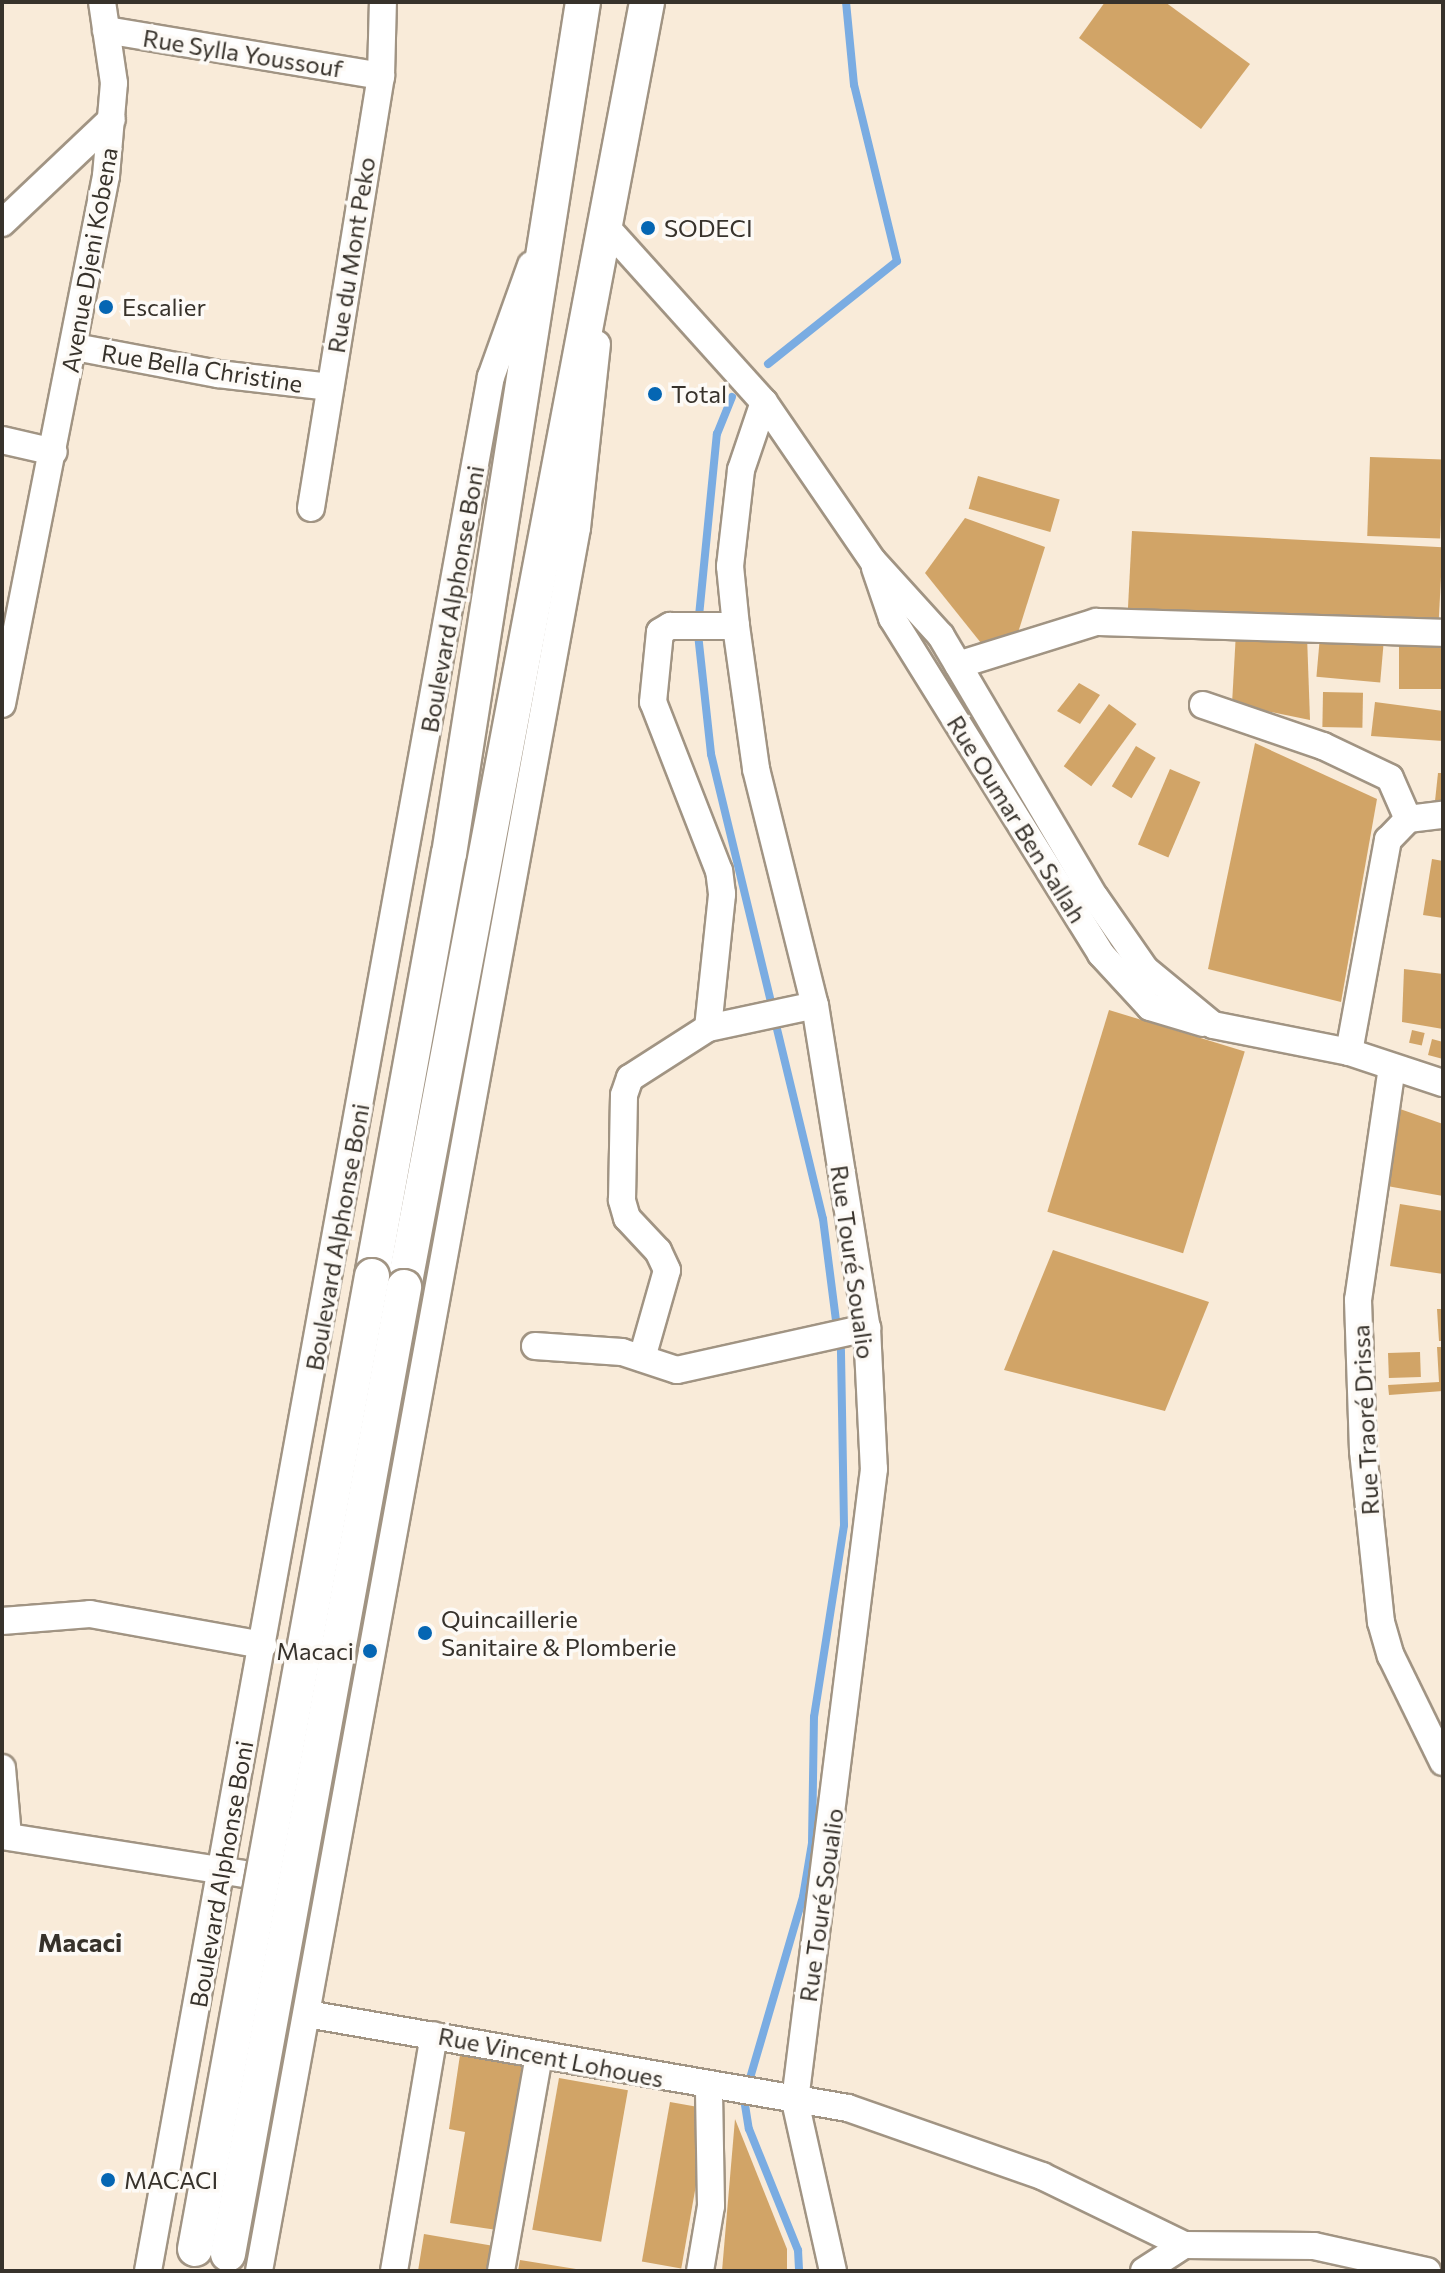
<!DOCTYPE html>
<meta charset="utf-8">
<style>
body{margin:0}
#map{position:relative;width:1445px;height:2273px;overflow:hidden;background:#f9ebd9;font-family:Commissioner,sans-serif}
div>[style]{position:absolute}
.stream>*{height:8px;margin:-4px;padding:0 4px;transform-origin:4px;border-radius:4px;background:#7aace2}
.building>*{inset:0;background:#d1a467;transform-origin:0 0}
.roads{filter:drop-shadow(2px 0 #a19483) drop-shadow(-2px 0 #a19483) drop-shadow(0 2px #a19483) drop-shadow(0 -2px #a19483)}
.minor>*{height:26px;margin:-13px;padding:0 13px;transform-origin:13px;border-radius:13px;background:#fff}
.major>*{height:34px;margin:-17px;padding:0 17px;transform-origin:17px;border-radius:17px;background:#fff}
.bridges{filter:drop-shadow(2px 0 #a19483) drop-shadow(-2px 0 #a19483) drop-shadow(0 2px #a19483) drop-shadow(0 -2px #a19483)}
.major-bridge>*{height:34px;margin:-17px;padding:0 17px;transform-origin:17px;border-radius:17px;background:#fff}
.dots>*{width:22px;height:22px;translate:-50% -50%;box-sizing:border-box;border:4px solid #fdfaf6;border-radius:50%}
span{translate:-50% -50%;white-space:nowrap;text-align:center;line-height:1.15;-webkit-text-stroke:7px #fdfaf6;paint-order:stroke}
.street-label{font-size:24px;color:#37322b}
.poi-label{font-size:24px;color:#37322b}
.left{translate:0 -50%;text-align:left}
.right{translate:-100% -50%;text-align:right}
.neighbourhood-label{font-size:26px;color:#37322b;font-weight:700}
.frame{position:absolute;inset:0;border:4px solid #37322b;pointer-events:none}
</style>
<div id="map">
<div class="stream">
<div style="left:768px;top:364px;width:165px;rotate:-38.6deg"></div>
<div style="left:897px;top:261px;width:181px;rotate:-103.7deg"></div>
<div style="left:854px;top:85px;width:83px;rotate:-95.5deg"></div>
<div style="left:699px;top:616px;width:183px;rotate:-84.4deg"></div>
<div style="left:717px;top:434px;width:40px;rotate:-68deg"></div>
<div style="left:698px;top:634px;width:121px;rotate:83.8deg"></div>
<div style="left:711px;top:754px;width:259px;rotate:76.4deg"></div>
<div style="left:777px;top:1029px;width:195px;rotate:76.4deg"></div>
<div style="left:823px;top:1219px;width:102px;rotate:82.7deg"></div>
<div style="left:748px;top:2085px;width:196px;rotate:-73.7deg"></div>
<div style="left:803px;top:1897px;width:55px;rotate:-80.5deg"></div>
<div style="left:812px;top:1843px;width:126px;rotate:-89.1deg"></div>
<div style="left:814px;top:1717px;width:194px;rotate:-81.1deg"></div>
<div style="left:844px;top:1525px;width:175px;rotate:-91deg"></div>
<div style="left:745px;top:2105px;width:24px;rotate:81deg"></div>
<div style="left:749px;top:2129px;width:131px;rotate:68deg"></div>
<div style="left:798px;top:2250px;width:21px;rotate:87deg"></div>
</div>
<div class="building">
<div style="clip-path:polygon(1105px 2px,1165px 2px,1250px 64px,1201px 129px,1079px 38px)"></div>
<div style="left:1370px;top:457px;width:73px;height:79px;rotate:2deg"></div>
<div style="left:978px;top:476px;width:85px;height:34px;rotate:16deg"></div>
<div style="clip-path:polygon(965px 518px,1045px 547px,1016px 639px,985px 648px,925px 573px)"></div>
<div style="left:1132px;top:531px;width:311px;height:81px;rotate:3deg"></div>
<div style="clip-path:polygon(1236px 632px,1307px 636px,1310px 720px,1232px 704px)"></div>
<div style="left:1320px;top:636px;width:64px;height:41px;rotate:5deg"></div>
<div style="left:1399px;top:642px;width:44px;height:47px"></div>
<div style="clip-path:polygon(1079px 683px,1100px 695px,1080px 724px,1057px 711px)"></div>
<div style="left:1323px;top:692px;width:40px;height:35px;rotate:1deg"></div>
<div style="clip-path:polygon(1375px 702px,1443px 711px,1443px 741px,1371px 736px)"></div>
<div style="left:1109px;top:704px;width:34px;height:77px;rotate:36deg"></div>
<div style="clip-path:polygon(1255px 743px,1377px 799px,1341px 1002px,1208px 969px)"></div>
<div style="left:1136px;top:746px;width:23px;height:47px;rotate:31deg"></div>
<div style="left:1170px;top:769px;width:33px;height:82px;rotate:23deg"></div>
<div style="clip-path:polygon(1438px 773px,1443px 773px,1443px 802px,1435px 801px)"></div>
<div style="clip-path:polygon(1432px 859px,1443px 861px,1443px 918px,1423px 915px)"></div>
<div style="clip-path:polygon(1404px 969px,1443px 974px,1443px 1029px,1402px 1022px)"></div>
<div style="left:1109px;top:1010px;width:142px;height:211px;rotate:17deg"></div>
<div style="left:1412px;top:1030px;width:13px;height:13px;rotate:13deg"></div>
<div style="clip-path:polygon(1432px 1039px,1443px 1042px,1443px 1059px,1428px 1055px)"></div>
<div style="clip-path:polygon(1400px 1109px,1443px 1124px,1443px 1196px,1387px 1186px)"></div>
<div style="clip-path:polygon(1400px 1204px,1443px 1211px,1443px 1274px,1390px 1266px)"></div>
<div style="clip-path:polygon(1053px 1250px,1209px 1302px,1165px 1411px,1004px 1370px)"></div>
<div style="clip-path:polygon(1437px 1309px,1443px 1309px,1443px 1341px,1439px 1341px)"></div>
<div style="clip-path:polygon(1437px 1347px,1443px 1347px,1443px 1391px,1389px 1395px,1388px 1385px,1439px 1382px)"></div>
<div style="left:1420px;top:1352px;width:25px;height:32px;rotate:88deg"></div>
<div style="clip-path:polygon(460px 2055px,522px 2064px,497px 2230px,450px 2223px,465px 2132px,449px 2129px)"></div>
<div style="left:559px;top:2078px;width:70px;height:154px;rotate:10deg"></div>
<div style="left:670px;top:2102px;width:40px;height:162px;rotate:10deg"></div>
<div style="clip-path:polygon(735px 2119px,787px 2249px,787px 2271px,722px 2271px)"></div>
<div style="clip-path:polygon(424px 2234px,494px 2246px,490px 2271px,418px 2271px)"></div>
<div style="clip-path:polygon(520px 2260px,576px 2269px,576px 2271px,518px 2271px)"></div>
</div>
<div class="roads">
<div class="minor">
<div style="left:106px;top:30px;width:279px;rotate:9.5deg"></div>
<div style="left:2px;top:223px;width:151px;rotate:-43.4deg"></div>
<div style="left:608px;top:229px;width:233px;rotate:48deg"></div>
<div style="left:764px;top:402px;width:193px;rotate:55.6deg"></div>
<div style="left:873px;top:561px;width:101px;rotate:47.8deg"></div>
<div style="left:941px;top:636px;width:303px;rotate:59.5deg"></div>
<div style="left:1095px;top:897px;width:88px;rotate:55.2deg"></div>
<div style="left:1145px;top:969px;width:88px;rotate:39.5deg"></div>
<div style="left:1213px;top:1025px;width:139px;rotate:11.2deg"></div>
<div style="left:1349px;top:1052px;width:99px;rotate:18.3deg"></div>
<div style="left:75px;top:347px;width:146px;rotate:10.7deg"></div>
<div style="left:218px;top:374px;width:113px;rotate:6.6deg"></div>
<div style="left:764px;top:402px;width:72px;rotate:108.7deg"></div>
<div style="left:741px;top:470px;width:97px;rotate:96.5deg"></div>
<div style="left:730px;top:566px;width:60px;rotate:84.3deg"></div>
<div style="left:736px;top:626px;width:144px;rotate:82deg"></div>
<div style="left:756px;top:769px;width:243px;rotate:76deg"></div>
<div style="left:815px;top:1005px;width:327px;rotate:80.9deg"></div>
<div style="left:867px;top:1328px;width:141px;rotate:87.2deg"></div>
<div style="left:874px;top:1469px;width:637px;rotate:97.13deg"></div>
<div style="left:795px;top:2101px;width:174px;rotate:77.4deg"></div>
<div style="left:2px;top:440px;width:53px;rotate:13deg"></div>
<div style="left:311px;top:508px;width:438px;rotate:-80.8deg"></div>
<div style="left:381px;top:76px;width:74px;rotate:-88.5deg"></div>
<div style="left:875px;top:568px;width:53px;rotate:71.2deg"></div>
<div style="left:892px;top:618px;width:396px;rotate:58.1deg"></div>
<div style="left:1101px;top:954px;width:72px;rotate:47.2deg"></div>
<div style="left:1150px;top:1007px;width:55px;rotate:16.8deg"></div>
<div style="left:958px;top:665px;width:145px;rotate:-17.3deg"></div>
<div style="left:1096px;top:622px;width:347px;rotate:1.8deg"></div>
<div style="left:2px;top:704px;width:538px;rotate:-78.86deg"></div>
<div style="left:106px;top:176px;width:93px;rotate:-85.1deg"></div>
<div style="left:114px;top:83px;width:82px;rotate:-98.4deg"></div>
<div style="left:1203px;top:705px;width:127px;rotate:18.9deg"></div>
<div style="left:1323px;top:746px;width:74px;rotate:25.5deg"></div>
<div style="left:1390px;top:778px;width:45px;rotate:66.3deg"></div>
<div style="left:708px;top:1028px;width:135px;rotate:-84deg"></div>
<div style="left:722px;top:894px;width:23px;rotate:-97deg"></div>
<div style="left:719px;top:871px;width:181px;rotate:-111.3deg"></div>
<div style="left:653px;top:702px;width:70px;rotate:-84.3deg"></div>
<div style="left:660px;top:632px;width:12px;rotate:-31deg"></div>
<div style="left:670px;top:626px;width:66px"></div>
<div style="left:1349px;top:1052px;width:216px;rotate:-79.6deg"></div>
<div style="left:1388px;top:840px;width:29px;rotate:-46deg"></div>
<div style="left:1408px;top:819px;width:35px;rotate:-7deg"></div>
<div style="left:1392px;top:1067px;width:235px;rotate:98.3deg"></div>
<div style="left:1358px;top:1300px;width:151px;rotate:88.1deg"></div>
<div style="left:1363px;top:1451px;width:172px;rotate:84deg"></div>
<div style="left:1381px;top:1622px;width:35px;rotate:74deg"></div>
<div style="left:1391px;top:1656px;width:118px;rotate:63.9deg"></div>
<div style="left:535px;top:1346px;width:87px;rotate:3.9deg"></div>
<div style="left:622px;top:1352px;width:58px;rotate:18.1deg"></div>
<div style="left:677px;top:1370px;width:195px;rotate:-12.5deg"></div>
<div style="left:642px;top:1358px;width:91px;rotate:-74.1deg"></div>
<div style="left:667px;top:1270px;width:21px;rotate:-115deg"></div>
<div style="left:658px;top:1251px;width:45px;rotate:-133.2deg"></div>
<div style="left:627px;top:1218px;width:19px;rotate:-106deg"></div>
<div style="left:622px;top:1200px;width:105px;rotate:-88.9deg"></div>
<div style="left:624px;top:1095px;width:18px;rotate:-71deg"></div>
<div style="left:630px;top:1078px;width:93px;rotate:-32.7deg"></div>
<div style="left:708px;top:1028px;width:109px;rotate:-12.1deg"></div>
<div style="left:2px;top:1621px;width:88px;rotate:-4.5deg"></div>
<div style="left:90px;top:1614px;width:176px;rotate:10.2deg"></div>
<div style="left:2px;top:1768px;width:68px;rotate:85deg"></div>
<div style="left:2px;top:1836px;width:283px;rotate:8.9deg"></div>
<div style="left:307px;top:2014px;width:549px;rotate:9.86deg"></div>
<div style="left:848px;top:2108px;width:206px;rotate:19.3deg"></div>
<div style="left:1042px;top:2176px;width:158px;rotate:25.9deg"></div>
<div style="left:148px;top:2271px;width:1925px;rotate:-79.74deg"></div>
<div style="left:491px;top:377px;width:119px;rotate:-70.3deg"></div>
<div style="left:259px;top:2271px;width:1772px;rotate:-79.66deg"></div>
<div style="left:577px;top:528px;width:185px;rotate:-83.8deg"></div>
<div style="left:394px;top:2271px;width:239px;rotate:-80.4deg"></div>
<div style="left:501px;top:2271px;width:219px;rotate:-80deg"></div>
<div style="left:700px;top:2271px;width:66px;rotate:-80.4deg"></div>
<div style="left:711px;top:2206px;width:119px;rotate:-91deg"></div>
<div style="left:1144px;top:2271px;width:48px;rotate:-33deg"></div>
<div style="left:1184px;top:2245px;width:130px;rotate:0.4deg"></div>
<div style="left:1314px;top:2246px;width:116px;rotate:12.5deg"></div>
</div>
<div class="major">
<div style="left:372px;top:1276px;width:429px;rotate:-79.7deg"></div>
<div style="left:449px;top:854px;width:862px;rotate:-81.06deg"></div>
<div style="left:404px;top:1287px;width:1308px;rotate:-79.29deg"></div>
</div>
</div>
<div class="bridges">
<div class="major-bridge">
<div style="left:195px;top:2249px;width:989px;rotate:-79.69deg"></div>
<div style="left:228px;top:2254px;width:983px;rotate:-79.68deg"></div>
</div>
</div>
<div class="dots">
<div style="left:648px;top:228px;background:#0566b3"></div>
<div style="left:106px;top:307px;background:#0566b3"></div>
<div style="left:655px;top:394px;background:#0566b3"></div>
<div style="left:425px;top:1633px;background:#0566b3"></div>
<div style="left:370px;top:1651px;background:#0566b3"></div>
<div style="left:108px;top:2180px;background:#0566b3"></div>
</div>
<div class="street-label">
<span style="left:243px;top:53px;rotate:9deg">Rue Sylla Youssouf</span>
<span style="left:351px;top:255px;rotate:-81deg">Rue du Mont Peko</span>
<span style="left:89px;top:260px;rotate:-80deg">Avenue Djeni Kobena</span>
<span style="left:202px;top:368px;rotate:9deg">Rue Bella Christine</span>
<span style="left:452px;top:599px;rotate:-80deg">Boulevard Alphonse Boni</span>
<span style="left:1017px;top:819px;rotate:58deg">Rue Oumar Ben Sallah</span>
<span style="left:337px;top:1237px;rotate:-80deg">Boulevard Alphonse Boni</span>
<span style="left:853px;top:1262px;rotate:82deg">Rue Touré Soualio</span>
<span style="left:1365px;top:1420px;rotate:-93deg">Rue Traoré Drissa</span>
<span style="left:221px;top:1874px;rotate:-80deg">Boulevard Alphonse Boni</span>
<span style="left:821px;top:1905px;rotate:-82deg">Rue Touré Soualio</span>
<span style="left:551px;top:2057px;rotate:11deg">Rue Vincent Lohoues</span>
</div>
<div class="poi-label">
<span class="left" style="left:664px;top:228px">SODECI</span>
<span class="left" style="left:122px;top:307px">Escalier</span>
<span class="left" style="left:671px;top:394px">Total</span>
<span class="left" style="left:441px;top:1633px">Quincaillerie<br>Sanitaire &amp; Plomberie</span>
<span class="right" style="left:354px;top:1651px">Macaci</span>
<span class="left" style="left:124px;top:2180px">MACACI</span>
</div>
<div class="neighbourhood-label">
<span style="left:80px;top:1942px">Macaci</span>
</div>
<div class="frame"></div>
</div>
